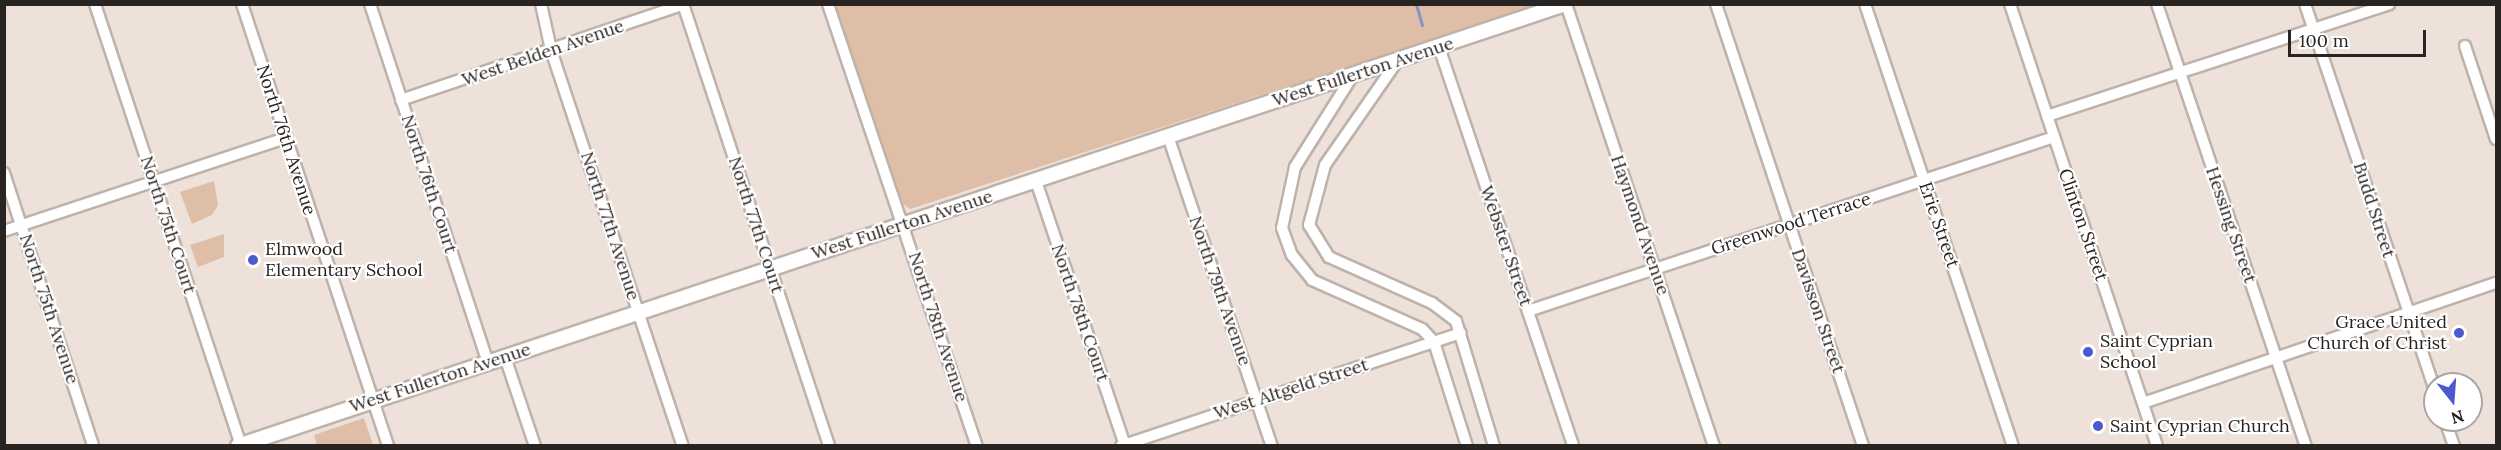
<!DOCTYPE html>
<style>
body{margin:0}
#map{position:relative;width:2501px;height:450px;overflow:hidden;background:#ede1d9;font-family:Lora,serif}
div>[style]{position:absolute}
.green>*{inset:0;background:#dfbea8}
.stream>*{height:3px;margin:-1.5px;padding:0 1.5px;transform-origin:1.5px;border-radius:1.5px;background:#8894c7}
.roads{filter:drop-shadow(2px 0 #beb2aa) drop-shadow(-2px 0 #beb2aa) drop-shadow(0 2px #beb2aa) drop-shadow(0 -2px #beb2aa)}
.minor>*{height:10px;margin:-5px;padding:0 5px;transform-origin:5px;border-radius:5px;background:#fff}
.tertiary>*{height:14px;margin:-7px;padding:0 7px;transform-origin:7px;border-radius:7px;background:#fff}
.dots>*{width:16px;height:16px;translate:-50% -50%;box-sizing:border-box;border:3px solid #fff;border-radius:50%}
span{translate:-50% -50%;white-space:nowrap;text-align:center;line-height:1.15;-webkit-text-stroke:4.5px #fff;paint-order:stroke}
.street-label{font-size:18px;color:#282421}
.poi-label{font-size:18px;color:#282421}
.left{translate:0 -50%;text-align:left}
.right{translate:-100% -50%;text-align:right}
.frame{position:absolute;inset:0;border:6px solid #282421;pointer-events:none}
.north{position:absolute;left:2423px;top:372px;width:60px;height:60px;box-sizing:border-box;background:#fff;border:2px solid #a9a7a6;border-radius:50%;rotate:163deg;font-size:16px;font-weight:700;line-height:24px;text-align:center;color:#282421}
.north::after{content:'';display:block;margin:auto;width:21px;height:27px;background:#4d59ce;clip-path:polygon(50% 0,100% 100%,50% 72%,0 100%)}
.scale{position:absolute;left:2288px;top:30px;width:138px;height:27px;box-sizing:border-box;border:3px solid #282421;border-top:0;padding-left:8px;font-size:18px;line-height:21px;white-space:nowrap;color:#282421;-webkit-text-stroke:4px #fff;paint-order:stroke}
</style>
<div id="map">
<div class="green">
<div style="clip-path:polygon(835px 5px,835px 4px,1539px 5px,910px 209px,903px 204px,896px 186px)"></div>
<div style="clip-path:polygon(214px 181px,218px 205px,212px 215px,192px 224px,180px 192px)"></div>
<div style="clip-path:polygon(224px 234px,224px 257px,198px 267px,190px 245px)"></div>
<div style="clip-path:polygon(364px 418px,373px 445px,317px 445px,314px 435px)"></div>
</div>
<div class="stream">
<div style="left:1416px;top:4px;width:22px;rotate:74deg"></div>
</div>
<div class="roads">
<div class="minor">
<div style="left:95px;top:4px;width:465px;rotate:71.7deg"></div>
<div style="left:242px;top:4px;width:465px;rotate:71.7deg"></div>
<div style="left:370px;top:4px;width:378px;rotate:71.8deg"></div>
<div style="left:541px;top:4px;width:47px;rotate:77.7deg"></div>
<div style="left:551px;top:50px;width:417px;rotate:71.6deg"></div>
<div style="left:683px;top:4px;width:465px;rotate:71.7deg"></div>
<div style="left:828px;top:4px;width:466px;rotate:71.4deg"></div>
<div style="left:1566px;top:4px;width:466px;rotate:71.5deg"></div>
<div style="left:1716px;top:4px;width:466px;rotate:71.6deg"></div>
<div style="left:1865px;top:4px;width:466px;rotate:71.5deg"></div>
<div style="left:2010px;top:4px;width:466px;rotate:71.6deg"></div>
<div style="left:2157px;top:4px;width:466px;rotate:71.4deg"></div>
<div style="left:2305px;top:4px;width:408px;rotate:71.4deg"></div>
<div style="left:2465px;top:46px;width:98px;rotate:71.6deg"></div>
<div style="left:1439px;top:47px;width:421px;rotate:71.4deg"></div>
<div style="left:1398px;top:60px;width:128px;rotate:124.8deg"></div>
<div style="left:1325px;top:165px;width:62px;rotate:104.9deg"></div>
<div style="left:1309px;top:225px;width:38px;rotate:58deg"></div>
<div style="left:1329px;top:257px;width:113px;rotate:24.1deg"></div>
<div style="left:1432px;top:303px;width:30px;rotate:37deg"></div>
<div style="left:1456px;top:321px;width:131px;rotate:73.1deg"></div>
<div style="left:1353px;top:75px;width:109px;rotate:122.2deg"></div>
<div style="left:1295px;top:167px;width:62px;rotate:102deg"></div>
<div style="left:1282px;top:228px;width:29px;rotate:70deg"></div>
<div style="left:1292px;top:255px;width:32px;rotate:51deg"></div>
<div style="left:1312px;top:280px;width:120px;rotate:24deg"></div>
<div style="left:1422px;top:329px;width:18px;rotate:47deg"></div>
<div style="left:1434px;top:342px;width:109px;rotate:72.4deg"></div>
<div style="left:401px;top:100px;width:299px;rotate:-18.7deg"></div>
<div style="left:2047px;top:116px;width:360px;rotate:-18.1deg"></div>
<div style="left:1168px;top:136px;width:327px;rotate:71.5deg"></div>
<div style="left:4px;top:173px;width:287px;rotate:71.9deg"></div>
<div style="left:1036px;top:181px;width:280px;rotate:71.4deg"></div>
<div style="left:4px;top:231px;width:297px;rotate:-18.3deg"></div>
<div style="left:1528px;top:311px;width:554px;rotate:-18.3deg"></div>
<div style="left:505px;top:357px;width:94px;rotate:71.4deg"></div>
<div style="left:2143px;top:403px;width:373px;rotate:-18.8deg"></div>
<div style="left:2445px;top:420px;width:28px;rotate:71deg"></div>
<div style="left:1121px;top:446px;width:358px;rotate:-18.4deg"></div>
</div>
<div class="tertiary">
<div style="left:238px;top:446px;width:1399px;rotate:-18.42deg"></div>
</div>
</div>
<div class="dots">
<div style="left:253px;top:260px;background:#4d59ce"></div>
<div style="left:2459px;top:333px;background:#4d59ce"></div>
<div style="left:2088px;top:352px;background:#4d59ce"></div>
<div style="left:2098px;top:426px;background:#4d59ce"></div>
</div>
<div class="street-label">
<span style="left:543px;top:53px;rotate:-19deg">West Belden Avenue</span>
<span style="left:1363px;top:72px;rotate:-18deg">West Fullerton Avenue</span>
<span style="left:286px;top:140px;rotate:72deg">North 76th Avenue</span>
<span style="left:429px;top:184px;rotate:72deg">North 76th Court</span>
<span style="left:2374px;top:210px;rotate:72deg">Budd Street</span>
<span style="left:1791px;top:224px;rotate:-18deg">Greenwood Terrace</span>
<span style="left:168px;top:225px;rotate:72deg">North 75th Court</span>
<span style="left:756px;top:225px;rotate:72deg">North 77th Court</span>
<span style="left:902px;top:225px;rotate:-18deg">West Fullerton Avenue</span>
<span style="left:1640px;top:225px;rotate:71deg">Haymond Avenue</span>
<span style="left:1939px;top:225px;rotate:71deg">Erie Street</span>
<span style="left:2083px;top:225px;rotate:71deg">Clinton Street</span>
<span style="left:2231px;top:225px;rotate:71deg">Hessing Street</span>
<span style="left:610px;top:226px;rotate:72deg">North 77th Avenue</span>
<span style="left:1506px;top:246px;rotate:71deg">Webster Street</span>
<span style="left:1220px;top:291px;rotate:71deg">North 79th Avenue</span>
<span style="left:49px;top:309px;rotate:72deg">North 75th Avenue</span>
<span style="left:1818px;top:311px;rotate:71deg">Davisson Street</span>
<span style="left:1080px;top:313px;rotate:71deg">North 78th Court</span>
<span style="left:938px;top:327px;rotate:72deg">North 78th Avenue</span>
<span style="left:440px;top:378px;rotate:-18deg">West Fullerton Avenue</span>
<span style="left:1291px;top:389px;rotate:-18deg">West Altgeld Street</span>
</div>
<div class="poi-label">
<span class="left" style="left:265px;top:260px">Elmwood<br>Elementary School</span>
<span class="right" style="left:2447px;top:333px">Grace United<br>Church of Christ</span>
<span class="left" style="left:2100px;top:352px">Saint Cyprian<br>School</span>
<span class="left" style="left:2110px;top:426px">Saint Cyprian Church</span>
</div>
<div class="frame"></div>
<div class="north">N</div>
<div class="scale">100 m</div>
</div>
